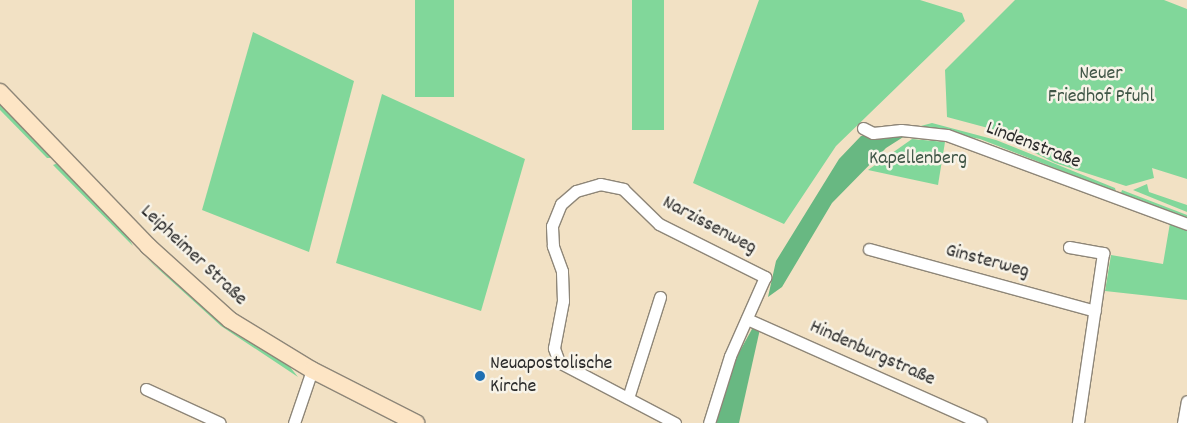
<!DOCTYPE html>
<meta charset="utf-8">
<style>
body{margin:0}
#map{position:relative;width:1187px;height:423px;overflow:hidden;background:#f2e1c4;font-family:Dekko,sans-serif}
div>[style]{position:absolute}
.green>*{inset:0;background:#81d79a;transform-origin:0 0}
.forest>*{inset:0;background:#68b882}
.roads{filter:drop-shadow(1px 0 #8e8678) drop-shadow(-1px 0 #8e8678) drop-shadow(0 1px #8e8678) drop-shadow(0 -1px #8e8678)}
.street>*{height:11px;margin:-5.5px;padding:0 5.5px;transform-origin:5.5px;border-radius:5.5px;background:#fff}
.secondary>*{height:16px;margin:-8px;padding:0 8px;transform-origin:8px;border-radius:8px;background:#fde5c5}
.dots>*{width:14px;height:14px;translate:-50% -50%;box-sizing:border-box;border:2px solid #f7f3e8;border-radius:50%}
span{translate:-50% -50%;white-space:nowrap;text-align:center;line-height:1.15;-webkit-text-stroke:5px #f7f3e8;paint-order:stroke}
.park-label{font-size:20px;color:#405647}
.street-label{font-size:20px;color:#2b2b2b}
.poi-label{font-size:20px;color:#2b2b2b}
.left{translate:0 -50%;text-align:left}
</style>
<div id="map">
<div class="green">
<div style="left:415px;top:0;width:39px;height:97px"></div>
<div style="left:632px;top:0;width:32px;height:130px"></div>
<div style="clip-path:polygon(759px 0,920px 0,962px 13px,965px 21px,836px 146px,784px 224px,693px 183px)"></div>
<div style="clip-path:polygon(1015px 0,1164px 0,1187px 9px,1187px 179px,1152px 168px,1154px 178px,1126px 186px,1055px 163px,1015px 143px,1003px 132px,947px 117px,945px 70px)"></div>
<div style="clip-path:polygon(253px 32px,354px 81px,309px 252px,202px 210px)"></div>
<div style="clip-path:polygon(382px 94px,525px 159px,481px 311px,336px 263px)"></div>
<div style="clip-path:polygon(0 101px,54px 158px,47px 158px,0 110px)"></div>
<div style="clip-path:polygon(932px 123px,996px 140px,1115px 188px,1116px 192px,980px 139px,917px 127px)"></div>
<div style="clip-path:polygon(912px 139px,945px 142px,938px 185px,868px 170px)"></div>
<div style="clip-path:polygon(58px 163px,125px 232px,133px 246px,53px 165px)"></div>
<div style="clip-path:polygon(1147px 184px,1149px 192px,1187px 205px,1187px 212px,1133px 190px)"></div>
<div style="clip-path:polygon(1122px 190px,1187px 215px,1187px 221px,1121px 193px)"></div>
<div style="clip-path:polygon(1170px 223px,1187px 228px,1187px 300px,1105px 291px,1111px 255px,1163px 264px)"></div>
<div style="clip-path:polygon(145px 257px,224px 323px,290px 367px,298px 377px,221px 326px)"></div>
</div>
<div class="forest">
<div style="clip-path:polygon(908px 134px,886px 148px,832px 203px,782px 287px,768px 297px,776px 261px,839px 159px,861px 136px)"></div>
<div style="clip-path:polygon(752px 329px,760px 329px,739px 423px,714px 423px,736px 358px)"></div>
</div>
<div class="roads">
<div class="street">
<div style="left:863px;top:128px;width:11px;rotate:27deg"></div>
<div style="left:873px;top:133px;width:28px;rotate:-6deg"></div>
<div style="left:901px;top:130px;width:46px;rotate:6.2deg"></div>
<div style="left:947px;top:135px;width:256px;rotate:20.3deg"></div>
<div style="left:1069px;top:247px;width:35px;rotate:10deg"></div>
<div style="left:1103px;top:253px;width:172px;rotate:98.4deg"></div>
<div style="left:869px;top:249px;width:234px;rotate:15.3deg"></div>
<div style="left:747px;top:319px;width:256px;rotate:24deg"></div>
<div style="left:146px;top:389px;width:81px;rotate:24.7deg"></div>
<div style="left:628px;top:398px;width:106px;rotate:-72.4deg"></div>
<div style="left:294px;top:423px;width:56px;rotate:-71.2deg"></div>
<div style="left:675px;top:423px;width:131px;rotate:-152.3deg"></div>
<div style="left:559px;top:362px;width:15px;rotate:-110deg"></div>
<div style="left:554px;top:348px;width:48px;rotate:-79.2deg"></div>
<div style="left:563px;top:301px;width:30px;rotate:-92deg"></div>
<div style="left:562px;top:271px;width:27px;rotate:-110deg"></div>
<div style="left:553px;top:246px;width:20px;rotate:-93deg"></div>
<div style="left:552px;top:226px;width:24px;rotate:-68deg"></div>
<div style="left:561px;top:204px;width:20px;rotate:-41deg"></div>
<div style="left:576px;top:191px;width:25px;rotate:-16deg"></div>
<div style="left:600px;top:184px;width:24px;rotate:12deg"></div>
<div style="left:623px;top:189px;width:50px;rotate:44.2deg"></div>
<div style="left:659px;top:224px;width:119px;rotate:26.6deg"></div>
<div style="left:765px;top:277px;width:86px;rotate:113.9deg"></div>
<div style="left:730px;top:356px;width:70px;rotate:107.4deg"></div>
<div style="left:1183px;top:423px;width:22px;rotate:-80deg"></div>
</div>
<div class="secondary">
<div style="left:0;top:92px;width:214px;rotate:46.1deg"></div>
<div style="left:148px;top:246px;width:110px;rotate:42.1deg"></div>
<div style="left:230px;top:320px;width:96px;rotate:31.4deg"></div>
<div style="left:312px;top:370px;width:117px;rotate:27deg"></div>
</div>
</div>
<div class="dots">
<div style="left:480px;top:376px;background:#1f6fb2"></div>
</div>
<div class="park-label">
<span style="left:1101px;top:86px">Neuer<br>Friedhof Pfuhl</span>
<span style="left:918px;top:159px">Kapellenberg</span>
</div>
<div class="street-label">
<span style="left:1033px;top:146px;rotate:21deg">Lindenstraße</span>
<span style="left:709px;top:226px;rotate:28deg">Narzissenweg</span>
<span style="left:193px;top:256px;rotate:43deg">Leipheimer Straße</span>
<span style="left:987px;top:262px;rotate:15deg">Ginsterweg</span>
<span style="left:872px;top:354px;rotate:24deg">Hindenburgstraße</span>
</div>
<div class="poi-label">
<span class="left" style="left:490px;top:376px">Neuapostolische<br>Kirche</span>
</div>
</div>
